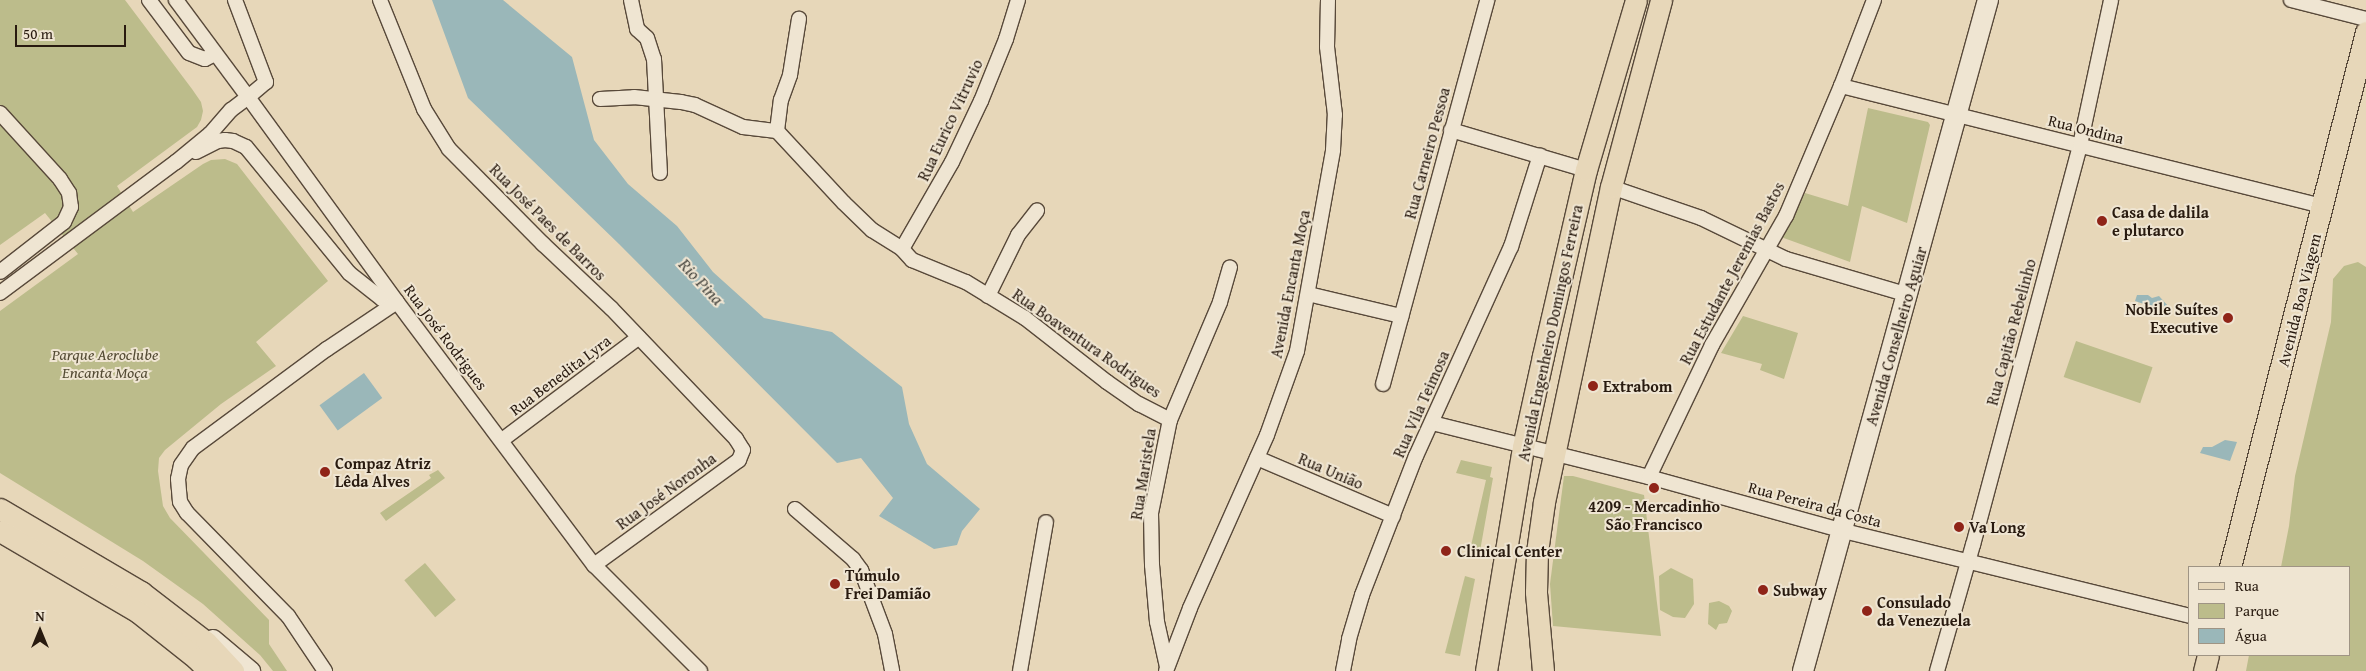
<!DOCTYPE html>
<meta charset="utf-8">
<style>
body{margin:0}
#map{position:relative;width:2366px;height:671px;overflow:hidden;background:#e7d7b9;font-family:"Gentium Book Plus",serif}
div>[style]{position:absolute}
.green>*{inset:0;background:#bcbc8b;transform-origin:0 0}
.water>*{inset:0;background:#9ab7b9;transform-origin:0 0}
.roads{filter:drop-shadow(1px 0 #58493a) drop-shadow(-1px 0 #58493a) drop-shadow(0 1px #58493a) drop-shadow(0 -1px #58493a)}
.minor>*{height:14px;margin:-7px;padding:0 7px;transform-origin:7px;border-radius:7px;background:#efe5d2}
.tertiary>*{height:18px;margin:-9px;padding:0 9px;transform-origin:9px;border-radius:9px;background:#efe5d2}
.secondary>*{height:20px;margin:-10px;padding:0 10px;transform-origin:10px;border-radius:10px;background:#efe5d2}
.primary>*{height:21px;margin:-10.5px;padding:0 10.5px;transform-origin:10.5px;border-radius:10.5px;background:#e7d7b9}
.dots>*{width:14px;height:14px;translate:-50% -50%;box-sizing:border-box;border:2px solid #efe5d2;border-radius:50%}
span{translate:-50% -50%;white-space:nowrap;text-align:center;line-height:1.15;-webkit-text-stroke:4px #efe5d2;paint-order:stroke}
.street-label{font-size:16px;color:#281a0f}
.poi-label{font-size:16px;color:#281a0f;font-weight:700}
.left{translate:0 -50%;text-align:left}
.right{translate:-100% -50%;text-align:right}
.park-label{font-size:16px;color:#544b34;font-style:italic}
.water-label{font-size:18px;color:#4a4942;font-style:italic}
.legend{position:absolute;left:2188px;top:566px;width:162px;height:90px;box-sizing:border-box;background:#efe5d2;border:1px solid #9f9484;margin:0;padding:6px 9px;list-style:none;font-size:15px;color:#281a0f}
.legend li{display:flex;align-items:center;gap:10px;height:25px}
.legend b{width:25px;border:1px solid #9f9484}
.north{position:absolute;left:15px;top:606px;width:50px;height:50px;-webkit-text-stroke:4px #efe5d2;paint-order:stroke;rotate:0deg;font-size:14px;font-weight:700;line-height:20px;text-align:center;color:#281a0f}
.north::after{content:'';display:block;margin:auto;width:18px;height:22px;background:#281a0f;clip-path:polygon(50% 0,100% 100%,50% 72%,0 100%)}
.scale{position:absolute;left:15px;top:25px;width:111px;height:22px;box-sizing:border-box;border:2px solid #281a0f;border-top:0;padding-left:6px;font-size:15px;line-height:18px;white-space:nowrap;color:#281a0f;-webkit-text-stroke:4px #efe5d2;paint-order:stroke}
</style>
<div id="map">
<div class="green">
<div style="clip-path:polygon(0 0,125px 0,192px 89px,201px 102px,203px 111px,201px 120px,197px 127px,117px 186px,133px 212px,203px 164px,211px 160px,225px 159px,237px 164px,328px 281px,256px 342px,276px 366px,221px 404px,165px 450px,159px 458px,158px 471px,163px 506px,170px 518px,269px 620px,269px 644px,287px 671px,273px 671px,260px 655px,203px 604px,143px 561px,0 473px,0 311px,78px 254px,45px 213px,0 245px)"></div>
<div style="clip-path:polygon(1868px 108px,1928px 122px,1930px 125px,1907px 223px,1862px 206px,1850px 262px,1781px 237px,1805px 193px,1848px 206px)"></div>
<div style="clip-path:polygon(2358px 262px,2366px 267px,2366px 671px,2246px 671px,2249px 655px,2350px 655px,2350px 567px,2281px 567px,2289px 526px,2295px 476px,2331px 322px,2333px 279px,2344px 266px)"></div>
<div style="clip-path:polygon(1743px 316px,1798px 333px,1784px 379px,1760px 370px,1762px 364px,1721px 353px)"></div>
<div style="left:2076px;top:341px;width:81px;height:38px;rotate:19deg"></div>
<div style="clip-path:polygon(1461px 460px,1492px 467px,1490px 477px,1493px 478px,1480px 551px,1470px 550px,1486px 480px,1456px 473px)"></div>
<div style="clip-path:polygon(438px 470px,445px 478px,386px 521px,380px 513px,431px 478px,429px 475px)"></div>
<div style="clip-path:polygon(1564px 476px,1573px 476px,1644px 495px,1661px 636px,1553px 626px,1550px 584px)"></div>
<div style="left:425px;top:563px;width:48px;height:27px;rotate:50deg"></div>
<div style="clip-path:polygon(1671px 568px,1693px 579px,1694px 604px,1685px 618px,1673px 617px,1660px 610px,1659px 576px)"></div>
<div style="clip-path:polygon(1465px 576px,1475px 579px,1460px 656px,1445px 653px)"></div>
<div style="clip-path:polygon(1719px 601px,1729px 606px,1732px 611px,1727px 623px,1719px 624px,1716px 630px,1708px 624px,1709px 603px)"></div>
</div>
<div class="water">
<div style="clip-path:polygon(432px 0,503px 0,572px 57px,594px 140px,628px 184px,677px 226px,713px 272px,764px 318px,832px 332px,902px 387px,909px 424px,927px 464px,980px 509px,962px 531px,957px 545px,934px 549px,879px 516px,893px 498px,861px 458px,837px 463px,619px 244px,468px 98px)"></div>
<div style="clip-path:polygon(2137px 295px,2148px 295px,2152px 298px,2159px 296px,2169px 307px,2167px 312px,2135px 301px)"></div>
<div style="left:364px;top:373px;width:31px;height:55px;rotate:54deg"></div>
<div style="clip-path:polygon(2225px 440px,2237px 442px,2230px 461px,2200px 453px,2203px 447px,2212px 447px)"></div>
</div>
<div class="roads">
<div class="minor">
<div style="left:149px;top:0;width:66px;rotate:53deg"></div>
<div style="left:189px;top:53px;width:17px;rotate:21deg"></div>
<div style="left:205px;top:59px;width:11px;rotate:-27deg"></div>
<div style="left:235px;top:0;width:88px;rotate:69.3deg"></div>
<div style="left:266px;top:82px;width:23px;rotate:140deg"></div>
<div style="left:248px;top:97px;width:253px;rotate:54deg"></div>
<div style="left:397px;top:302px;width:329px;rotate:53.2deg"></div>
<div style="left:594px;top:565px;width:150px;rotate:45deg"></div>
<div style="left:380px;top:0;width:118px;rotate:68deg"></div>
<div style="left:424px;top:109px;width:47px;rotate:58deg"></div>
<div style="left:449px;top:149px;width:134px;rotate:45.3deg"></div>
<div style="left:543px;top:244px;width:93px;rotate:43.3deg"></div>
<div style="left:611px;top:308px;width:181px;rotate:46.3deg"></div>
<div style="left:736px;top:439px;width:13px;rotate:58deg"></div>
<div style="left:743px;top:450px;width:11px;rotate:112deg"></div>
<div style="left:739px;top:460px;width:179px;rotate:144.1deg"></div>
<div style="left:631px;top:0;width:30px;rotate:78deg"></div>
<div style="left:637px;top:29px;width:13px;rotate:42deg"></div>
<div style="left:647px;top:38px;width:22px;rotate:72deg"></div>
<div style="left:654px;top:59px;width:114px;rotate:87deg"></div>
<div style="left:2291px;top:0;width:77px;rotate:14.2deg"></div>
<div style="left:1841px;top:86px;width:496px;rotate:14deg"></div>
<div style="left:600px;top:99px;width:34px;rotate:-3deg"></div>
<div style="left:634px;top:97px;width:47px;rotate:6.1deg"></div>
<div style="left:681px;top:102px;width:14px;rotate:12deg"></div>
<div style="left:695px;top:105px;width:53px;rotate:24.6deg"></div>
<div style="left:743px;top:127px;width:34px;rotate:7deg"></div>
<div style="left:777px;top:131px;width:98px;rotate:47.1deg"></div>
<div style="left:844px;top:203px;width:39px;rotate:44deg"></div>
<div style="left:872px;top:230px;width:36px;rotate:32deg"></div>
<div style="left:902px;top:249px;width:15px;rotate:48deg"></div>
<div style="left:912px;top:260px;width:58px;rotate:22.2deg"></div>
<div style="left:966px;top:282px;width:69px;rotate:31.4deg"></div>
<div style="left:1025px;top:318px;width:104px;rotate:38deg"></div>
<div style="left:1107px;top:382px;width:39px;rotate:35deg"></div>
<div style="left:1139px;top:404px;width:35px;rotate:27deg"></div>
<div style="left:0;top:113px;width:89px;rotate:47.7deg"></div>
<div style="left:60px;top:179px;width:17px;rotate:57deg"></div>
<div style="left:69px;top:193px;width:14px;rotate:82deg"></div>
<div style="left:71px;top:207px;width:17px;rotate:115deg"></div>
<div style="left:64px;top:222px;width:81px;rotate:142deg"></div>
<div style="left:1451px;top:130px;width:141px;rotate:16.5deg"></div>
<div style="left:777px;top:131px;width:31px;rotate:-83deg"></div>
<div style="left:781px;top:100px;width:27px;rotate:-70deg"></div>
<div style="left:790px;top:75px;width:57px;rotate:-80.9deg"></div>
<div style="left:196px;top:152px;width:25px;rotate:-27deg"></div>
<div style="left:218px;top:141px;width:7px;rotate:-8deg"></div>
<div style="left:225px;top:140px;width:8px;rotate:7deg"></div>
<div style="left:233px;top:141px;width:14px;rotate:25deg"></div>
<div style="left:246px;top:147px;width:163px;rotate:50.7deg"></div>
<div style="left:349px;top:273px;width:42px;rotate:38.2deg"></div>
<div style="left:382px;top:299px;width:15px;rotate:11deg"></div>
<div style="left:1611px;top:187px;width:95px;rotate:19deg"></div>
<div style="left:1701px;top:218px;width:94px;rotate:25.8deg"></div>
<div style="left:1786px;top:259px;width:127px;rotate:16.4deg"></div>
<div style="left:902px;top:249px;width:100px;rotate:-60.1deg"></div>
<div style="left:952px;top:162px;width:68px;rotate:-64.6deg"></div>
<div style="left:981px;top:101px;width:67px;rotate:-68deg"></div>
<div style="left:1006px;top:39px;width:41px;rotate:-72.9deg"></div>
<div style="left:0;top:293px;width:219px;rotate:-36.7deg"></div>
<div style="left:176px;top:162px;width:44px;rotate:-39.5deg"></div>
<div style="left:210px;top:134px;width:32px;rotate:-49deg"></div>
<div style="left:231px;top:110px;width:21px;rotate:-37deg"></div>
<div style="left:248px;top:97px;width:121px;rotate:-126.6deg"></div>
<div style="left:1308px;top:294px;width:96px;rotate:13.3deg"></div>
<div style="left:988px;top:296px;width:68px;rotate:-63.8deg"></div>
<div style="left:1018px;top:235px;width:31px;rotate:-52deg"></div>
<div style="left:1383px;top:384px;width:398px;rotate:-74.8deg"></div>
<div style="left:1432px;top:423px;width:224px;rotate:14deg"></div>
<div style="left:1649px;top:477px;width:198px;rotate:15.5deg"></div>
<div style="left:1840px;top:530px;width:360px;rotate:13.8deg"></div>
<div style="left:502px;top:440px;width:171px;rotate:-36.9deg"></div>
<div style="left:1257px;top:458px;width:148px;rotate:23.1deg"></div>
<div style="left:1649px;top:477px;width:146px;rotate:-64.5deg"></div>
<div style="left:1712px;top:345px;width:149px;rotate:-60.2deg"></div>
<div style="left:1786px;top:216px;width:141px;rotate:-67.1deg"></div>
<div style="left:1841px;top:86px;width:92px;rotate:-69deg"></div>
<div style="left:795px;top:509px;width:77px;rotate:40.8deg"></div>
<div style="left:853px;top:559px;width:14px;rotate:54deg"></div>
<div style="left:861px;top:570px;width:68px;rotate:69.4deg"></div>
<div style="left:885px;top:634px;width:38px;rotate:79deg"></div>
<div style="left:1167px;top:667px;width:46px;rotate:-102.5deg"></div>
<div style="left:1157px;top:622px;width:57px;rotate:-95deg"></div>
<div style="left:1152px;top:565px;width:52px;rotate:-91.1deg"></div>
<div style="left:1151px;top:513px;width:95px;rotate:-78.5deg"></div>
<div style="left:1170px;top:420px;width:128px;rotate:-67deg"></div>
<div style="left:1220px;top:302px;width:36px;rotate:-74deg"></div>
<div style="left:325px;top:671px;width:66px;rotate:-123.9deg"></div>
<div style="left:288px;top:616px;width:144px;rotate:-134.4deg"></div>
<div style="left:187px;top:513px;width:13px;rotate:-122deg"></div>
<div style="left:180px;top:502px;width:23px;rotate:-95deg"></div>
<div style="left:178px;top:479px;width:14px;rotate:-78deg"></div>
<div style="left:181px;top:465px;width:21px;rotate:-55deg"></div>
<div style="left:193px;top:448px;width:167px;rotate:-36.5deg"></div>
<div style="left:327px;top:349px;width:84px;rotate:-33.9deg"></div>
<div style="left:1020px;top:671px;width:151px;rotate:-80.1deg"></div>
<div style="left:1166px;top:671px;width:67px;rotate:-69.1deg"></div>
<div style="left:1190px;top:608px;width:189px;rotate:-66deg"></div>
<div style="left:1267px;top:435px;width:89px;rotate:-70.3deg"></div>
<div style="left:1297px;top:351px;width:204px;rotate:-79.8deg"></div>
<div style="left:1333px;top:150px;width:35px;rotate:-87deg"></div>
<div style="left:1335px;top:115px;width:68px;rotate:-96.7deg"></div>
<div style="left:1327px;top:47px;width:47px;rotate:-88.8deg"></div>
<div style="left:1343px;top:671px;width:33px;rotate:-79deg"></div>
<div style="left:1349px;top:639px;width:46px;rotate:-73.5deg"></div>
<div style="left:1362px;top:595px;width:149px;rotate:-68.8deg"></div>
<div style="left:1416px;top:456px;width:230px;rotate:-65.6deg"></div>
<div style="left:1511px;top:247px;width:96px;rotate:-72.5deg"></div>
<div style="left:1937px;top:671px;width:131px;rotate:-74.1deg"></div>
<div style="left:1973px;top:545px;width:414px;rotate:-75deg"></div>
<div style="left:2080px;top:145px;width:148px;rotate:-77.9deg"></div>
</div>
<div class="tertiary">
<div style="left:213px;top:639px;width:50px;rotate:40.1deg"></div>
</div>
<div class="secondary">
<div style="left:1803px;top:671px;width:696px;rotate:-74.59deg"></div>
</div>
<div class="primary">
<div style="left:0;top:509px;width:164px;rotate:30.5deg"></div>
<div style="left:141px;top:592px;width:82px;rotate:37.6deg"></div>
<div style="left:206px;top:642px;width:40px;rotate:47deg"></div>
<div style="left:0;top:531px;width:160px;rotate:30.4deg"></div>
<div style="left:138px;top:612px;width:74px;rotate:38.4deg"></div>
<div style="left:196px;top:658px;width:18px;rotate:45deg"></div>
<div style="left:2230px;top:567px;width:552px;rotate:-75.74deg"></div>
<div style="left:1486px;top:671px;width:227px;rotate:-80.6deg"></div>
<div style="left:1523px;top:447px;width:93px;rotate:-77.6deg"></div>
<div style="left:1543px;top:356px;width:191px;rotate:-77deg"></div>
<div style="left:1586px;top:170px;width:177px;rotate:-73.6deg"></div>
<div style="left:1543px;top:671px;width:79px;rotate:-95.1deg"></div>
<div style="left:1536px;top:592px;width:40px;rotate:-88.6deg"></div>
<div style="left:1537px;top:552px;width:50px;rotate:-82deg"></div>
<div style="left:1544px;top:502px;width:322px;rotate:-78deg"></div>
<div style="left:1611px;top:187px;width:194px;rotate:-75deg"></div>
<div style="left:2204px;top:671px;width:16px;rotate:-76deg"></div>
</div>
</div>
<div class="dots">
<div style="left:2102px;top:221px;background:#8f2418"></div>
<div style="left:2228px;top:318px;background:#8f2418"></div>
<div style="left:1593px;top:386px;background:#8f2418"></div>
<div style="left:325px;top:472px;background:#8f2418"></div>
<div style="left:1654px;top:488px;background:#8f2418"></div>
<div style="left:1959px;top:527px;background:#8f2418"></div>
<div style="left:1446px;top:551px;background:#8f2418"></div>
<div style="left:835px;top:584px;background:#8f2418"></div>
<div style="left:1763px;top:590px;background:#8f2418"></div>
<div style="left:1867px;top:611px;background:#8f2418"></div>
</div>
<div class="street-label">
<span style="left:950px;top:120px;rotate:-65deg">Rua Eurico Vitruvio</span>
<span style="left:2086px;top:129px;rotate:14deg">Rua Ondina</span>
<span style="left:1427px;top:153px;rotate:-75deg">Rua Carneiro Pessoa</span>
<span style="left:548px;top:222px;rotate:45deg">Rua José Paes de Barros</span>
<span style="left:1732px;top:273px;rotate:-62deg">Rua Estudante Jeremias Bastos</span>
<span style="left:1290px;top:284px;rotate:-79deg">Avenida Encanta Moça</span>
<span style="left:2299px;top:300px;rotate:-76deg">Avenida Boa Viagem</span>
<span style="left:2011px;top:332px;rotate:-75deg">Rua Capitão Rebelinho</span>
<span style="left:1550px;top:333px;rotate:-78deg">Avenida Engenheiro Domingos Ferreira</span>
<span style="left:1896px;top:336px;rotate:-74deg">Avenida Conselheiro Aguiar</span>
<span style="left:446px;top:337px;rotate:53deg">Rua José Rodrigues</span>
<span style="left:1087px;top:343px;rotate:35deg">Rua Boaventura Rodrigues</span>
<span style="left:560px;top:375px;rotate:-37deg">Rua Benedita Lyra</span>
<span style="left:1421px;top:404px;rotate:-66deg">Rua Vila Teimosa</span>
<span style="left:1331px;top:471px;rotate:23deg">Rua União</span>
<span style="left:1143px;top:474px;rotate:-81deg">Rua Maristela</span>
<span style="left:666px;top:491px;rotate:-36deg">Rua José Noronha</span>
<span style="left:1815px;top:504px;rotate:15deg">Rua Pereira da Costa</span>
</div>
<div class="poi-label">
<span class="left" style="left:2112px;top:221px">Casa de dalila<br>e plutarco</span>
<span class="right" style="left:2218px;top:318px">Nobile Suítes<br>Executive</span>
<span class="left" style="left:1603px;top:386px">Extrabom</span>
<span class="left" style="left:335px;top:472px">Compaz Atriz<br>Lêda Alves</span>
<span style="left:1654px;top:515px">4209 - Mercadinho<br>São Francisco</span>
<span class="left" style="left:1969px;top:527px">Va Long</span>
<span class="left" style="left:1457px;top:551px">Clinical Center</span>
<span class="left" style="left:845px;top:584px">Túmulo<br>Frei Damião</span>
<span class="left" style="left:1773px;top:590px">Subway</span>
<span class="left" style="left:1877px;top:611px">Consulado<br>da Venezuela</span>
</div>
<div class="park-label">
<span style="left:105px;top:363px">Parque Aeroclube<br>Encanta Moça</span>
</div>
<div class="water-label">
<span style="left:701px;top:282px;rotate:47deg">Rio Pina</span>
</div>
<ul class="legend">
<li><b style="height:6px;background:#e7d7b9"></b>Rua</li>
<li><b style="height:14px;background:#bcbc8b"></b>Parque</li>
<li><b style="height:14px;background:#9ab7b9"></b>Água</li>
</ul>
<div class="north">N</div>
<div class="scale">50 m</div>
</div>
